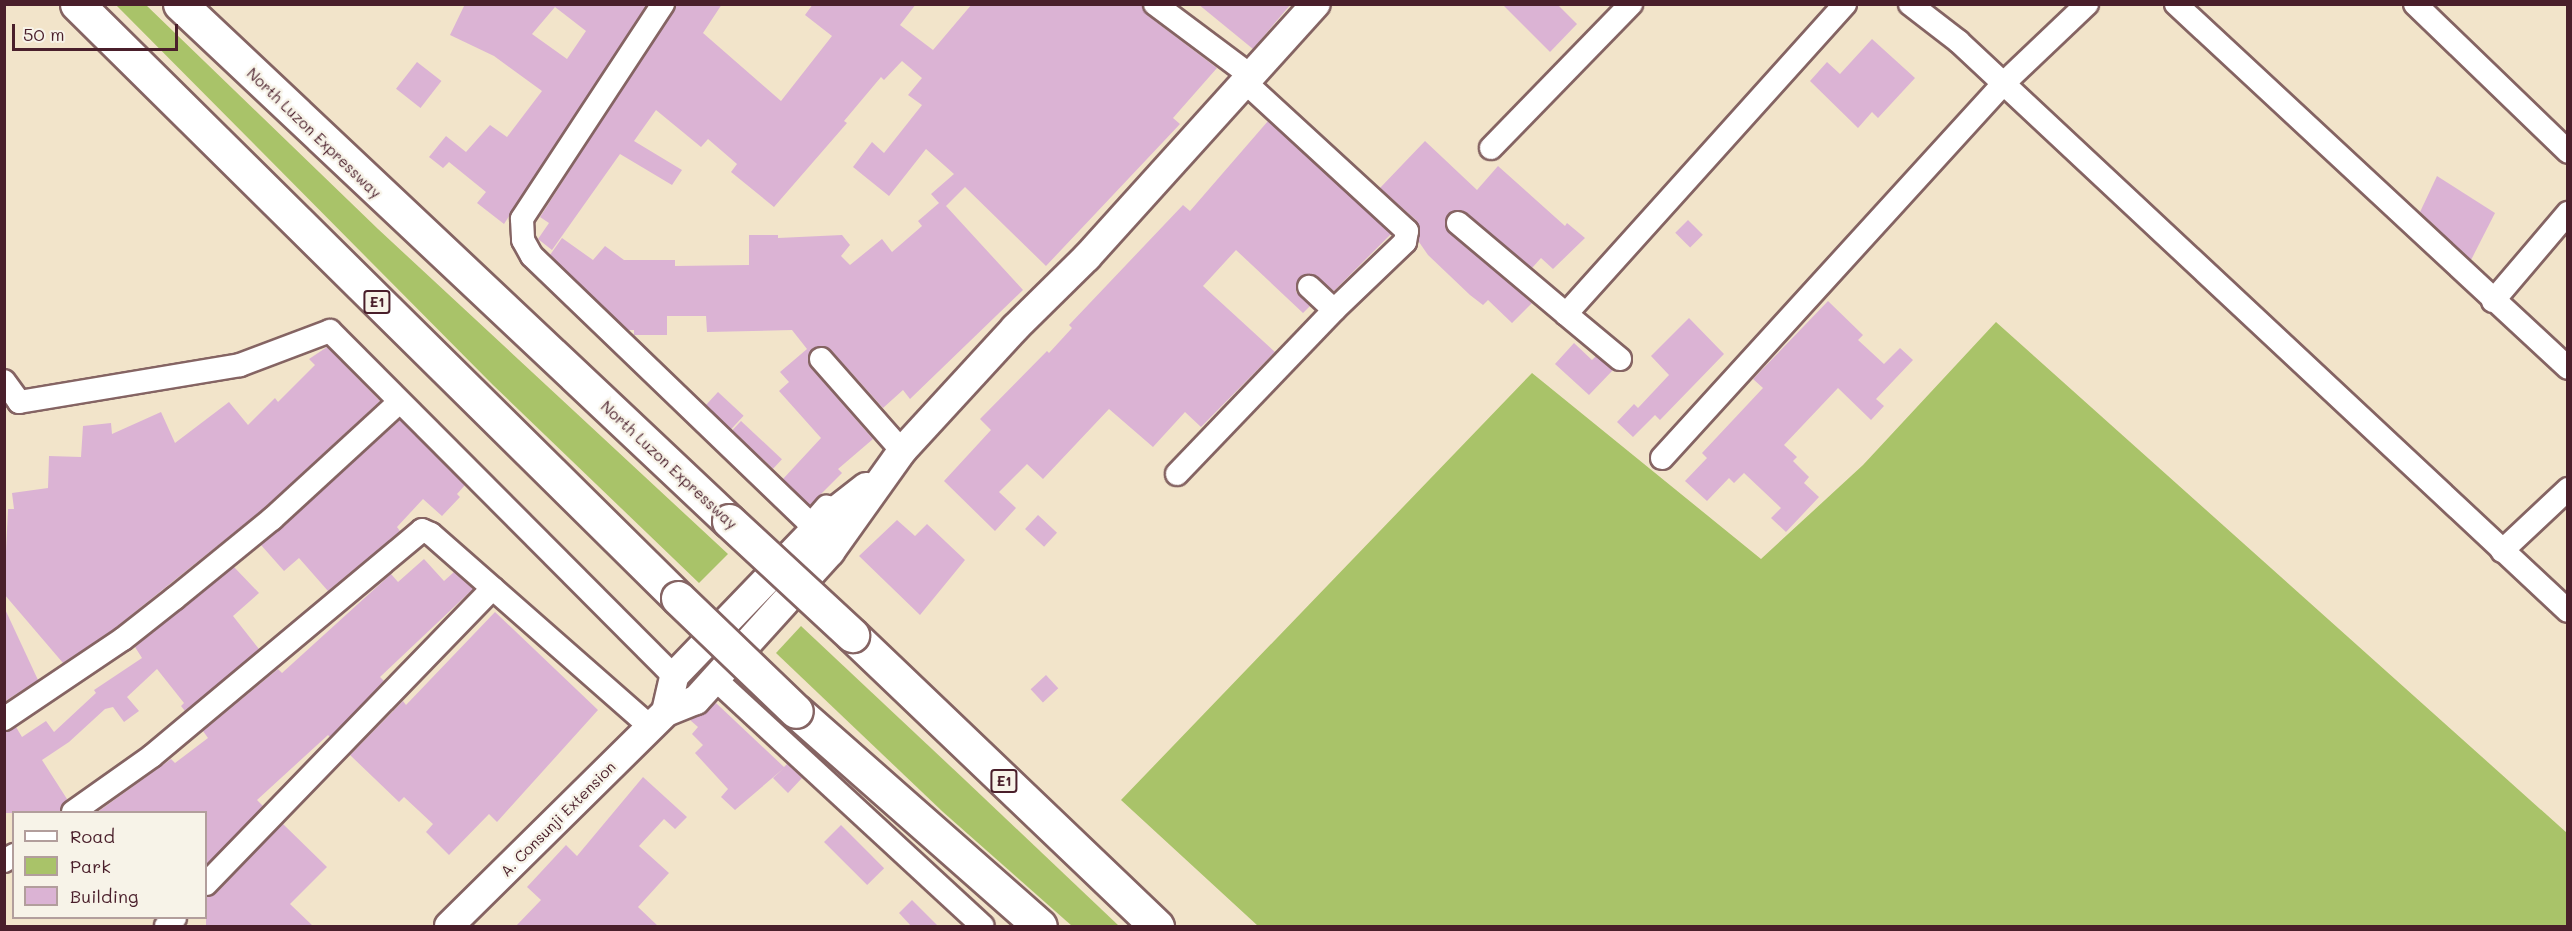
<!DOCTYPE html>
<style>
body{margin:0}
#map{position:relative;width:2572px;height:931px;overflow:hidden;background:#f2e4ca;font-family:Mali,sans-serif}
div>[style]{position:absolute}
.green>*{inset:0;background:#a9c369}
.building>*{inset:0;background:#dbb3d4;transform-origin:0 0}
.roads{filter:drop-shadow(2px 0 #856463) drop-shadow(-2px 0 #856463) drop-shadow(0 2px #856463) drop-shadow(0 -2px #856463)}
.minor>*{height:22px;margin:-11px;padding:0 11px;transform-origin:11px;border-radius:11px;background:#fff}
.major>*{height:28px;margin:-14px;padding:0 14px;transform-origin:14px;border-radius:14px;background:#fff}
.highway>*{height:33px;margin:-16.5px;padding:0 16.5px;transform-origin:16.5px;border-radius:16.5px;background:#fff}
.bridges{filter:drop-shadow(2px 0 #856463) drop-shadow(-2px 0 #856463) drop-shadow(0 2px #856463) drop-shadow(0 -2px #856463)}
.highway-bridge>*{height:33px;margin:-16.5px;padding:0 16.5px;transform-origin:16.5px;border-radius:16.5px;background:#fff}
span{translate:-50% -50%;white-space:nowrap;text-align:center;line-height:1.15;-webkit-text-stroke:5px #f7f3e8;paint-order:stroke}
.shield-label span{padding:2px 4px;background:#f7f3e8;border:2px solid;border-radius:4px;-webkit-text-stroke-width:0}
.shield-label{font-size:14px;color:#4a1f2b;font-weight:700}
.street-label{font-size:15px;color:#4a1f2b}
.frame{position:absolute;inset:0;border:6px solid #4a1f2b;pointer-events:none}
.legend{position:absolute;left:12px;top:811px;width:195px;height:108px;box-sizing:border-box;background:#f7f3e8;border:2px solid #b29e9c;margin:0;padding:8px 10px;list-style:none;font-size:18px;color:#4a1f2b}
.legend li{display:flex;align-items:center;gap:12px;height:30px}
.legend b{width:30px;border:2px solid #b29e9c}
.scale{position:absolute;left:12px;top:24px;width:166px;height:27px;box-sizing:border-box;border:3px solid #4a1f2b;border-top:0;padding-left:8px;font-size:18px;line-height:21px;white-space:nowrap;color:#4a1f2b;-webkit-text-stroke:4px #f7f3e8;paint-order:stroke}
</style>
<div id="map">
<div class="green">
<div style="clip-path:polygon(116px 5px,146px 5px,378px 229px,728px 554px,699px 583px,493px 385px)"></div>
<div style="clip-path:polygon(1996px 322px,2567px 833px,2567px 926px,1258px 926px,1121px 800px,1532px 373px,1761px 559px,1863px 465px)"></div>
<div style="clip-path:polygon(801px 626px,965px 780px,1119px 926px,1072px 926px,943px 812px,776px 653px)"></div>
</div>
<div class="building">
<div style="clip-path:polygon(evenodd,465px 4px,647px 4px,504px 224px,477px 203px,486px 192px,449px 162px,443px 168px,429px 157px,446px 136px,466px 152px,490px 125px,507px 137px,542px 91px,494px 56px,450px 35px,465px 4px,555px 7px,586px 31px,567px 59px,532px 34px,555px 7px)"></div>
<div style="clip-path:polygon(676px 4px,722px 4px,703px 33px,781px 101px,832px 36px,805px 15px,813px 4px,916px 4px,900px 25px,933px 50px,972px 4px,1142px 4px,1147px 15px,1217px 68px,1173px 118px,1180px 124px,1046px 266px,965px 187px,946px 206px,1023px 290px,910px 399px,903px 390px,883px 408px,831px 350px,819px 346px,812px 349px,808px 361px,811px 368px,873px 439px,838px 469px,842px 473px,810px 505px,783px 479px,821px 438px,779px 391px,789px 382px,780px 372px,807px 349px,792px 330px,707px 332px,706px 316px,667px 316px,667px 335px,634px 335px,634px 330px,628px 330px,550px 255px,562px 238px,593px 260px,605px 246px,624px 260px,675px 260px,675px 266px,749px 265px,749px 235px,778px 235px,778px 238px,842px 235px,850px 245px,841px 256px,850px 265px,882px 239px,892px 252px,922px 226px,918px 221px,939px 203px,931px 194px,954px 174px,926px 149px,889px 196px,853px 167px,872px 142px,884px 153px,922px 105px,908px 95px,922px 78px,902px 61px,884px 80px,881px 77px,844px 121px,847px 123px,774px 207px,731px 172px,737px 164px,708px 139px,701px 147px,656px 110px,634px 141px,682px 170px,672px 185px,620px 154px,552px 250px,538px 239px,549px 223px,540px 217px)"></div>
<div style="clip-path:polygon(1198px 4px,1291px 4px,1253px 49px)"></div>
<div style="clip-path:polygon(1502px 4px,1557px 4px,1577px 24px,1550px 52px)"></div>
<div style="clip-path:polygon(1872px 39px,1915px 78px,1878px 118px,1872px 112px,1858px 128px,1810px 81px,1827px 62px,1840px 74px)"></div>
<div style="left:417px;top:62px;width:31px;height:34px;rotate:38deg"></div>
<div style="clip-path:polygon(1268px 121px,1391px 234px,1334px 291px,1312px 274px,1300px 277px,1296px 292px,1310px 306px,1303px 313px,1236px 250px,1203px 286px,1275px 352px,1201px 427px,1185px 412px,1153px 447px,1109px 409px,1043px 479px,1027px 464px,999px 492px,1016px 508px,995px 531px,944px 481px,991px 430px,980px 419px,1047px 351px,1049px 353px,1072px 328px,1069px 325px,1183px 205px,1190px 211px)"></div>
<div style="clip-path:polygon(1425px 141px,1477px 190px,1498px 166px,1565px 226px,1567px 223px,1585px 238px,1553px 269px,1541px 258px,1532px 268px,1467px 213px,1460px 210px,1448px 214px,1445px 221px,1449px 233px,1532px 303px,1512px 323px,1488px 300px,1483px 305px,1470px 295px,1428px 255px,1419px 242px,1417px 221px,1380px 188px)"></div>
<div style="clip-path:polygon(2437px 176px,2495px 213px,2471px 260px,2420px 212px)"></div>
<div style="left:1688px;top:220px;width:21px;height:18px;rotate:45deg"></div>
<div style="clip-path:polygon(1828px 301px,1863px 335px,1858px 340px,1884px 364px,1900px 348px,1913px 360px,1876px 399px,1884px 406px,1871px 420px,1838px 388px,1784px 445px,1797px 457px,1793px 461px,1809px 477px,1804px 483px,1819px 497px,1786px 532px,1771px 518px,1781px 508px,1744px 473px,1734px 483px,1729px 478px,1707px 501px,1685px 481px,1707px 458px,1702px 453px,1763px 388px,1753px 379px)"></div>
<div style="clip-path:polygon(1689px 318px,1724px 354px,1660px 420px,1655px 415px,1633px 437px,1617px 422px,1634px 404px,1638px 408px,1669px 375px,1651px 356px)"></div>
<div style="clip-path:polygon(1574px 343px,1592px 360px,1596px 356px,1613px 370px,1589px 395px,1555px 364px)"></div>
<div style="clip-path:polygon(327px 347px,380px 401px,263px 509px,115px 628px,63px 663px,4px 594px,8px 509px,14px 509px,12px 493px,48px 488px,49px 456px,81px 457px,83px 426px,111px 423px,112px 434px,161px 412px,175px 443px,229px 402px,248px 425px,275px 398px,278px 402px,315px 365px,309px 359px)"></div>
<div style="left:718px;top:392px;width:35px;height:18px;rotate:43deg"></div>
<div style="clip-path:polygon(400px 420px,465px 485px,457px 494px,460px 497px,442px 516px,423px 499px,397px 527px,400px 531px,328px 591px,299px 558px,284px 571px,261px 545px)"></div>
<div style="left:741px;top:421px;width:56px;height:13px;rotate:43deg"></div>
<div style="left:1038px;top:515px;width:26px;height:19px;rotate:43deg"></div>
<div style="clip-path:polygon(897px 520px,915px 536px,927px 524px,965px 560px,920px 615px,859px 556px)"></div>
<div style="clip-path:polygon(424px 559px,444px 581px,454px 572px,473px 589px,380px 677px,384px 681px,330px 737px,328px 735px,257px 800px,263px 806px,206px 865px,206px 813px,96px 813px,171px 759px,175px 763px,208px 738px,203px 731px,278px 669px,282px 673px,391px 574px,398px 582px)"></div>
<div style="clip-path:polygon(234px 567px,259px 593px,233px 616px,259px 649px,185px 711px,181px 706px,184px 703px,157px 669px,127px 697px,139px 711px,124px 722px,113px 707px,105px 709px,69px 742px,42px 760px,67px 799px,60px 813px,4px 813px,4px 732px,16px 727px,22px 737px,46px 721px,54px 732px,96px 693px,94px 690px,142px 658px,135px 647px)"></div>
<div style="clip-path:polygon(4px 607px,38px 680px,4px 702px)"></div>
<div style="clip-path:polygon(495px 612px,598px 710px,497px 822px,489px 814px,449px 855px,426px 832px,433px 824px,404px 797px,399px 802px,350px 755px,403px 701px,406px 705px)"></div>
<div style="left:1046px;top:675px;width:18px;height:21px;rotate:47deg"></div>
<div style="clip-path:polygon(716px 703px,784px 767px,787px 764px,802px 778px,788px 793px,773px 778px,784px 768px,735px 810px,721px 797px,728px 789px,695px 753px,703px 745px,692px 734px,698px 727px,690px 720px)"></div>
<div style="clip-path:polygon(643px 777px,687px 817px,675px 829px,664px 819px,639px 846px,669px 873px,638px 907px,659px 927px,515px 927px,541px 900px,527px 887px,566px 845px,577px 856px)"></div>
<div style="clip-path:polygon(283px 824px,327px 867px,290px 904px,314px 927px,206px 927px,206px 897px,216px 893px)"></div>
<div style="left:841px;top:825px;width:61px;height:24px;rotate:45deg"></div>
<div style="clip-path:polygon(912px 900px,939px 927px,912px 927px,899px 913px)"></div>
</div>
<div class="roads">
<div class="minor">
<div style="left:663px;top:4px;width:257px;rotate:123.3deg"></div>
<div style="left:522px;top:219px;width:21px;rotate:87deg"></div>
<div style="left:523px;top:240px;width:18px;rotate:61deg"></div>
<div style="left:532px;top:256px;width:382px;rotate:43.9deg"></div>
<div style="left:807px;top:521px;width:8px;rotate:-7deg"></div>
<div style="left:815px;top:520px;width:18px;rotate:-49deg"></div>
<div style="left:1155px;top:4px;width:119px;rotate:36.8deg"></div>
<div style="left:1910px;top:4px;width:61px;rotate:37.6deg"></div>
<div style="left:1958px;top:41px;width:835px;rotate:43.06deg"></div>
<div style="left:2176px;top:4px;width:535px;rotate:42.88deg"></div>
<div style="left:2415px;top:4px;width:213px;rotate:44deg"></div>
<div style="left:1245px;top:82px;width:220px;rotate:42.6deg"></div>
<div style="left:1407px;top:231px;width:11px;rotate:100deg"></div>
<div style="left:1405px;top:242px;width:98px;rotate:136.2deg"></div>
<div style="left:1334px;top:310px;width:34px;rotate:-137deg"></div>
<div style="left:1491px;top:148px;width:201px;rotate:-45.8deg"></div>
<div style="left:1458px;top:223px;width:141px;rotate:40.1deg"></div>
<div style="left:2493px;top:301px;width:116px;rotate:-49.6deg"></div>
<div style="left:821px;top:359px;width:123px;rotate:48.6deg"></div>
<div style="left:1620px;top:359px;width:70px;rotate:-140.2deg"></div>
<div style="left:1566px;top:314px;width:417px;rotate:-48deg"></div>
<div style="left:4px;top:381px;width:26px;rotate:54deg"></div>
<div style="left:19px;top:402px;width:224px;rotate:-9.5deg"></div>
<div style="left:240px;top:365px;width:96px;rotate:-20.7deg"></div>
<div style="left:330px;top:331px;width:487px;rotate:45.1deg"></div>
<div style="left:1662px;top:458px;width:506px;rotate:-47.64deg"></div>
<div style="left:2003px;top:84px;width:116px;rotate:-43.6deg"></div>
<div style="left:1177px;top:474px;width:227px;rotate:-46.2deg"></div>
<div style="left:2502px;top:551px;width:91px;rotate:-43.2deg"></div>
<div style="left:715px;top:679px;width:364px;rotate:42.7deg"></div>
<div style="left:4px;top:719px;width:143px;rotate:-33.9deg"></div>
<div style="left:123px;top:639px;width:66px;rotate:-38.3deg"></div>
<div style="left:175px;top:598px;width:125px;rotate:-39.2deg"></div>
<div style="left:272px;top:519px;width:171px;rotate:-42.6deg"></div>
<div style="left:73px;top:812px;width:97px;rotate:-35.3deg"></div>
<div style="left:152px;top:756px;width:352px;rotate:-39.9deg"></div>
<div style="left:422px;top:530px;width:10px;rotate:24deg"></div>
<div style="left:431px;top:534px;width:293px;rotate:41.3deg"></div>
<div style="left:4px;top:861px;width:12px;rotate:-31deg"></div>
<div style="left:206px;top:884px;width:412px;rotate:-45.9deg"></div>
<div style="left:166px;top:926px;width:12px;rotate:-42deg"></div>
</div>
<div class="major">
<div style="left:666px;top:712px;width:37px;rotate:-77deg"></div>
<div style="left:674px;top:676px;width:218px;rotate:-46.1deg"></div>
<div style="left:825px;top:519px;width:52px;rotate:-38deg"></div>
<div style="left:449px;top:926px;width:305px;rotate:-44.6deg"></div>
<div style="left:666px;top:712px;width:32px;rotate:-22deg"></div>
<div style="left:696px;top:700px;width:200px;rotate:-47.8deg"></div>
<div style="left:830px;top:552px;width:124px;rotate:-54.5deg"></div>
<div style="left:902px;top:451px;width:167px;rotate:-47.4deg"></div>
<div style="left:1015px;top:328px;width:101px;rotate:-44.6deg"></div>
<div style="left:1087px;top:257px;width:341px;rotate:-47.9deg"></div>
</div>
<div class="highway">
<div style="left:77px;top:4px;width:845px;rotate:44.66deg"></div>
<div style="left:180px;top:4px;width:754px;rotate:43.28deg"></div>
<div style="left:852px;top:635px;width:422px;rotate:43.7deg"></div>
<div style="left:796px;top:711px;width:325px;rotate:41.4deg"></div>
</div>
</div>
<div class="bridges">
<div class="highway-bridge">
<div style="left:729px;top:521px;width:168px;rotate:42.8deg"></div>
<div style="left:678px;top:598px;width:163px;rotate:43.8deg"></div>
</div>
</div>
<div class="shield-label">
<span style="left:377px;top:302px">E1</span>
<span style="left:1004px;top:781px">E1</span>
</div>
<div class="street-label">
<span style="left:314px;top:133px;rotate:44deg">North Luzon Expressway</span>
<span style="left:669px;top:465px;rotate:43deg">North Luzon Expressway</span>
<span style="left:558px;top:819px;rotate:-45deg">A. Consunji Extension</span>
</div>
<div class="frame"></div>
<ul class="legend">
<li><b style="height:8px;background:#fff"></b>Road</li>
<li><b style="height:16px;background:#a9c369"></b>Park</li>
<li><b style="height:16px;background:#dbb3d4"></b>Building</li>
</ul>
<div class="scale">50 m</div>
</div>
